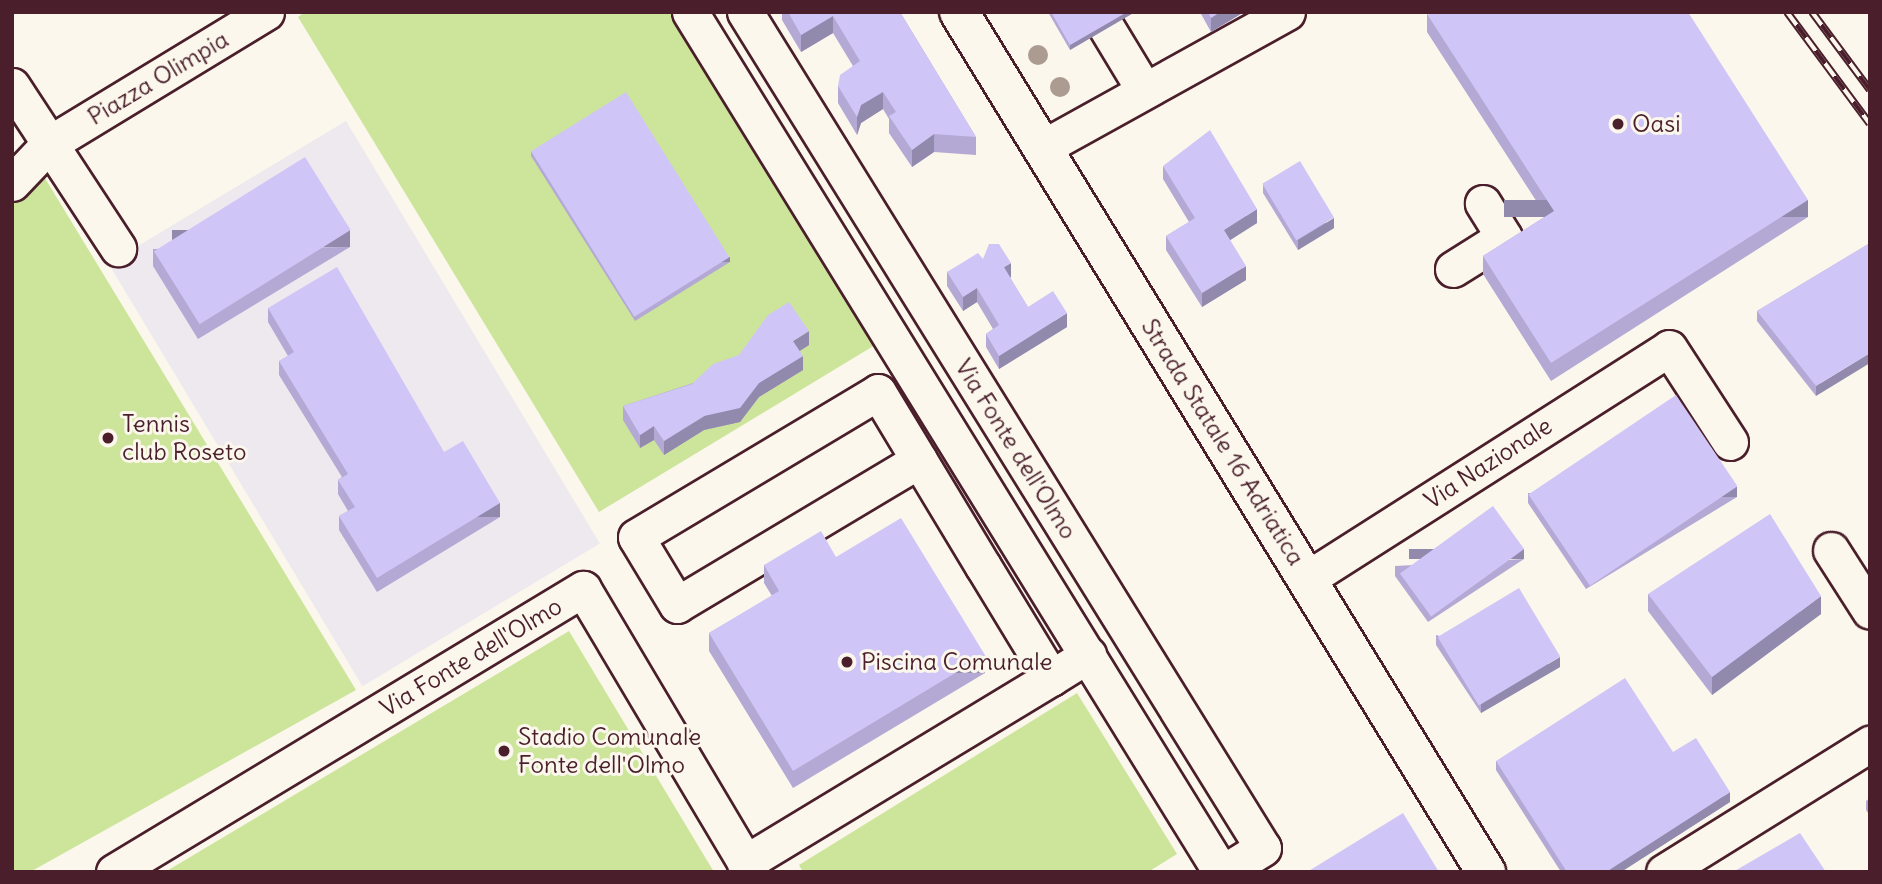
<!DOCTYPE html>
<style>
body{margin:0}
#map{position:relative;width:1882px;height:884px;overflow:hidden;background:#fbf7ec;font-family:Delius,sans-serif}
div>[style]{position:absolute}
.built>*{inset:0;background:#eee8ef;transform-origin:0 0}
.green>*{inset:0;background:#cce59b}
.roads{filter:drop-shadow(2px 0 #4a1f2b) drop-shadow(-2px 0 #4a1f2b) drop-shadow(0 2px #4a1f2b) drop-shadow(0 -2px #4a1f2b)}
.minor>*{height:35px;margin:-17.5px;padding:0 17.5px;transform-origin:17.5px;border-radius:17.5px;background:#fbf7ec}
.major>*{height:38px;margin:-19px;padding:0 19px;transform-origin:19px;border-radius:19px;background:#fbf7ec}
.rail>*{height:8px;margin-top:-4px;transform-origin:0;background:repeating-linear-gradient(90deg,#fbf7ec 0 16px,#4a1f2b 0 32px);box-sizing:border-box;border-block:2px solid #4a1f2b}
.trees>*{width:20px;height:20px;margin:-10px;border-radius:50%;background:#ab9b91}
.wall>*{inset:0;background:#b3a9d4}
.shaded-wall>*{inset:0;background:#928aad;transform-origin:0 0}
.building>*{inset:0;background:#d0c5f7;transform-origin:0 0}
.dots>*{width:19px;height:19px;translate:-50% -50%;box-sizing:border-box;border:4px solid #fbf7ec;border-radius:50%}
span{translate:-50% -50%;white-space:nowrap;text-align:center;line-height:1.15;-webkit-text-stroke:6px #fbf7ec;paint-order:stroke}
.street-label{font-size:24px;color:#4a1f2b}
.poi-label{font-size:24px;color:#4a1f2b}
.left{translate:0 -50%;text-align:left}
.frame{position:absolute;inset:0;border:14px solid #4a1f2b;pointer-events:none}
</style>
<div id="map">
<div class="built">
<div style="left:346px;top:121px;width:493px;height:277px;rotate:59deg"></div>
</div>
<div class="green">
<div style="clip-path:polygon(305px 12px,679px 12px,880px 342px,599px 512px,298px 17px)"></div>
<div style="clip-path:polygon(40px 170px,356px 690px,30px 872px,12px 872px,12px 187px)"></div>
<div style="clip-path:polygon(569px 631px,714px 872px,165px 872px)"></div>
<div style="clip-path:polygon(1077px 693px,1177px 854px,1148px 872px,803px 872px,799px 865px)"></div>
</div>
<div class="roads">
<div class="minor">
<div style="left:690px;top:12px;width:1011px;rotate:58.31deg"></div>
<div style="left:745px;top:12px;width:983px;rotate:58.22deg"></div>
<div style="left:1263px;top:848px;width:46px;rotate:148.4deg"></div>
<div style="left:1097px;top:12px;width:89px;rotate:58.8deg"></div>
<div style="left:12px;top:86px;width:194px;rotate:56.8deg"></div>
<div style="left:1042px;top:148px;width:280px;rotate:-29deg"></div>
<div style="left:12px;top:183px;width:54px;rotate:-46.5deg"></div>
<div style="left:49px;top:144px;width:254px;rotate:-31.3deg"></div>
<div style="left:1453px;top:269px;width:60px;rotate:-32.1deg"></div>
<div style="left:1504px;top:237px;width:40px;rotate:-122deg"></div>
<div style="left:919px;top:460px;width:282px;rotate:149.1deg"></div>
<div style="left:677px;top:605px;width:79px;rotate:-121.1deg"></div>
<div style="left:636px;top:537px;width:282px;rotate:-30.9deg"></div>
<div style="left:878px;top:392px;width:79px;rotate:58.9deg"></div>
<div style="left:919px;top:460px;width:124px;rotate:58.9deg"></div>
<div style="left:983px;top:566px;width:131px;rotate:58.7deg"></div>
<div style="left:1051px;top:678px;width:44px;rotate:-31.9deg"></div>
<div style="left:1831px;top:550px;width:72px;rotate:57.4deg"></div>
<div style="left:1307px;top:579px;width:429px;rotate:-32.5deg"></div>
<div style="left:1669px;top:348px;width:112px;rotate:57deg"></div>
<div style="left:745px;top:863px;width:358px;rotate:-31.2deg"></div>
<div style="left:114px;top:872px;width:548px;rotate:-31.11deg"></div>
<div style="left:583px;top:589px;width:329px;rotate:59.3deg"></div>
<div style="left:1664px;top:872px;width:243px;rotate:-31.9deg"></div>
</div>
<div class="major">
<div style="left:959px;top:12px;width:1009px;rotate:58.5deg"></div>
</div>
</div>
<div class="rail">
<div style="left:1787px;top:12px;width:139px;rotate:53.5deg"></div>
<div style="left:1812px;top:12px;width:97px;rotate:53.4deg"></div>
</div>
<div class="trees">
<div style="left:1038px;top:55px"></div>
<div style="left:1060px;top:87px"></div>
</div>
<div class="wall">
<div style="clip-path:polygon(782px 12px,900px 12px,976px 137px,976px 155px,934px 152px,912px 167px,889px 133px,889px 119px,883px 109px,861px 123px,857px 135px,838px 103px,838px 86px,853px 66px,833px 33px,801px 52px,782px 20px)"></div>
<div style="clip-path:polygon(1048px 12px,1135px 12px,1070px 50px)"></div>
<div style="clip-path:polygon(1200px 12px,1244px 12px,1211px 32px)"></div>
<div style="clip-path:polygon(1427px 14px,1808px 217px,1551px 381px,1483px 274px,1483px 256px,1546px 216px,1427px 32px)"></div>
<div style="clip-path:polygon(531px 151px,730px 262px,635px 321px,531px 156px)"></div>
<div style="clip-path:polygon(1163px 166px,1257px 223px,1230px 240px,1246px 280px,1202px 307px,1166px 250px,1166px 236px,1189px 222px,1163px 179px)"></div>
<div style="clip-path:polygon(1263px 184px,1334px 228px,1298px 250px,1263px 193px)"></div>
<div style="clip-path:polygon(1870px 243px,1816px 396px,1757px 321px,1757px 311px)"></div>
<div style="clip-path:polygon(350px 247px,198px 339px,153px 266px,153px 249px)"></div>
<div style="clip-path:polygon(983px 259px,1011px 277px,1010px 278px,1028px 307px,1067px 327px,999px 369px,986px 347px,986px 334px,993px 329px,977px 302px,963px 311px,947px 286px,947px 272px)"></div>
<div style="clip-path:polygon(268px 308px,444px 452px,500px 517px,377px 592px,339px 530px,339px 516px,348px 511px,338px 494px,338px 480px,342px 477px,279px 375px,279px 361px,288px 356px,268px 322px)"></div>
<div style="clip-path:polygon(809px 345px,800px 351px,803px 370px,759px 397px,740px 422px,704px 430px,664px 455px,654px 440px,640px 448px,623px 420px,623px 406px)"></div>
<div style="clip-path:polygon(1528px 493px,1737px 497px,1586px 589px,1528px 503px)"></div>
<div style="clip-path:polygon(836px 557px,985px 673px,793px 788px,709px 651px,709px 633px,772px 596px,764px 583px,764px 565px)"></div>
<div style="clip-path:polygon(1524px 559px,1428px 622px,1395px 576px,1395px 566px)"></div>
<div style="clip-path:polygon(1648px 594px,1821px 614px,1712px 695px,1648px 611px)"></div>
<div style="clip-path:polygon(1436px 635px,1560px 667px,1481px 713px,1436px 645px)"></div>
<div style="clip-path:polygon(1673px 752px,1730px 802px,1621px 872px,1561px 872px,1496px 770px,1496px 761px)"></div>
<div style="clip-path:polygon(1870px 798px,1870px 816px,1866px 810px,1866px 801px)"></div>
</div>
<div class="shaded-wall">
<div style="clip-path:polygon(1127px 12px,1135px 12px,1070px 50px,1070px 45px)"></div>
<div style="clip-path:polygon(1220px 12px,1244px 12px,1211px 32px,1211px 18px)"></div>
<div style="clip-path:polygon(833px 16px,833px 33px,801px 52px,801px 35px)"></div>
<div style="clip-path:polygon(883px 92px,883px 109px,861px 123px,857px 135px,857px 117px,861px 105px)"></div>
<div style="clip-path:polygon(934px 134px,934px 152px,912px 167px,912px 150px)"></div>
<div style="left:1808px;top:200px;width:17px;height:304px;rotate:90deg"></div>
<div style="clip-path:polygon(1257px 209px,1257px 223px,1224px 244px,1224px 230px)"></div>
<div style="clip-path:polygon(1334px 218px,1334px 228px,1298px 250px,1298px 240px)"></div>
<div style="left:350px;top:230px;width:17px;height:178px;rotate:90deg"></div>
<div style="left:730px;top:257px;width:5px;height:112px;rotate:90deg"></div>
<div style="clip-path:polygon(1011px 263px,1011px 277px,1004px 281px,1004px 267px)"></div>
<div style="clip-path:polygon(1246px 266px,1246px 280px,1202px 307px,1202px 293px)"></div>
<div style="clip-path:polygon(977px 288px,977px 302px,963px 311px,963px 297px)"></div>
<div style="clip-path:polygon(1067px 313px,1067px 327px,999px 369px,999px 356px)"></div>
<div style="clip-path:polygon(809px 331px,809px 345px,793px 355px,793px 341px)"></div>
<div style="clip-path:polygon(1870px 353px,1870px 363px,1816px 396px,1816px 386px)"></div>
<div style="clip-path:polygon(803px 356px,803px 370px,759px 397px,740px 422px,704px 430px,664px 455px,664px 441px)"></div>
<div style="clip-path:polygon(654px 426px,654px 440px,640px 448px,640px 435px)"></div>
<div style="left:1737px;top:487px;width:10px;height:177px;rotate:90deg"></div>
<div style="left:500px;top:503px;width:14px;height:144px;rotate:90deg"></div>
<div style="left:1524px;top:549px;width:10px;height:115px;rotate:90deg"></div>
<div style="clip-path:polygon(1821px 596px,1821px 614px,1712px 695px,1712px 677px)"></div>
<div style="left:985px;top:655px;width:18px;height:224px;rotate:90deg"></div>
<div style="clip-path:polygon(1560px 657px,1560px 667px,1481px 713px,1481px 704px)"></div>
<div style="clip-path:polygon(1730px 792px,1730px 802px,1621px 872px,1606px 872px)"></div>
</div>
<div class="building">
<div style="clip-path:polygon(788px 12px,900px 12px,976px 137px,934px 134px,912px 150px,889px 116px,896px 112px,883px 92px,861px 105px,857px 117px,838px 86px,840px 75px,860px 61px,833px 16px,801px 35px)"></div>
<div style="clip-path:polygon(1051px 12px,1127px 12px,1070px 45px)"></div>
<div style="clip-path:polygon(1208px 12px,1220px 12px,1211px 18px)"></div>
<div style="clip-path:polygon(1430px 12px,1688px 12px,1808px 200px,1551px 363px,1483px 256px,1554px 211px,1427px 14px)"></div>
<div style="left:626px;top:92px;width:195px;height:112px;rotate:58deg"></div>
<div style="clip-path:polygon(1210px 130px,1257px 209px,1224px 230px,1246px 266px,1202px 293px,1166px 236px,1195px 218px,1163px 166px)"></div>
<div style="left:305px;top:157px;width:86px;height:178px;rotate:58deg"></div>
<div style="left:1300px;top:161px;width:66px;height:44px;rotate:59deg"></div>
<div style="clip-path:polygon(1870px 243px,1870px 353px,1816px 386px,1757px 311px)"></div>
<div style="clip-path:polygon(989px 244px,999px 244px,1011px 263px,1004px 267px,1028px 307px,1053px 291px,1067px 313px,999px 356px,986px 334px,999px 325px,977px 288px,963px 297px,947px 272px,978px 253px,983px 259px)"></div>
<div style="clip-path:polygon(337px 267px,444px 452px,463px 441px,500px 503px,377px 578px,339px 516px,355px 507px,338px 480px,348px 474px,279px 361px,294px 352px,268px 308px)"></div>
<div style="clip-path:polygon(789px 302px,809px 331px,793px 341px,803px 356px,759px 383px,740px 408px,704px 416px,664px 441px,654px 426px,640px 435px,623px 406px,692px 384px,713px 364px,739px 355px,768px 315px)"></div>
<div style="left:1676px;top:395px;width:110px;height:178px;rotate:56deg"></div>
<div style="left:1493px;top:506px;width:53px;height:115px;rotate:54deg"></div>
<div style="clip-path:polygon(1770px 514px,1821px 596px,1712px 677px,1648px 594px)"></div>
<div style="clip-path:polygon(901px 518px,985px 655px,793px 771px,709px 633px,779px 591px,764px 565px,821px 531px,836px 557px)"></div>
<div style="left:1519px;top:588px;width:80px;height:95px;rotate:59deg"></div>
<div style="clip-path:polygon(1625px 678px,1673px 752px,1696px 738px,1730px 792px,1606px 872px,1567px 872px,1496px 761px)"></div>
<div style="clip-path:polygon(1403px 813px,1439px 872px,1307px 872px)"></div>
<div style="clip-path:polygon(1800px 833px,1826px 872px,1733px 872px)"></div>
</div>
<div class="dots">
<div style="left:1618px;top:124px;background:#4a1f2b"></div>
<div style="left:108px;top:438px;background:#4a1f2b"></div>
<div style="left:847px;top:662px;background:#4a1f2b"></div>
<div style="left:504px;top:751px;background:#4a1f2b"></div>
</div>
<div class="street-label">
<span style="left:158px;top:78px;rotate:-31deg">Piazza Olimpia</span>
<span style="left:1223px;top:442px;rotate:58deg">Strada Statale 16 Adriatica</span>
<span style="left:1016px;top:449px;rotate:58deg">Via Fonte dell'Olmo</span>
<span style="left:1488px;top:463px;rotate:-33deg">Via Nazionale</span>
<span style="left:471px;top:657px;rotate:-31deg">Via Fonte dell'Olmo</span>
</div>
<div class="poi-label">
<span class="left" style="left:1632px;top:124px">Oasi</span>
<span class="left" style="left:122px;top:438px">Tennis<br>club Roseto</span>
<span class="left" style="left:861px;top:662px">Piscina Comunale</span>
<span class="left" style="left:518px;top:751px">Stadio Comunale<br>Fonte dell'Olmo</span>
</div>
<div class="frame"></div>
</div>
